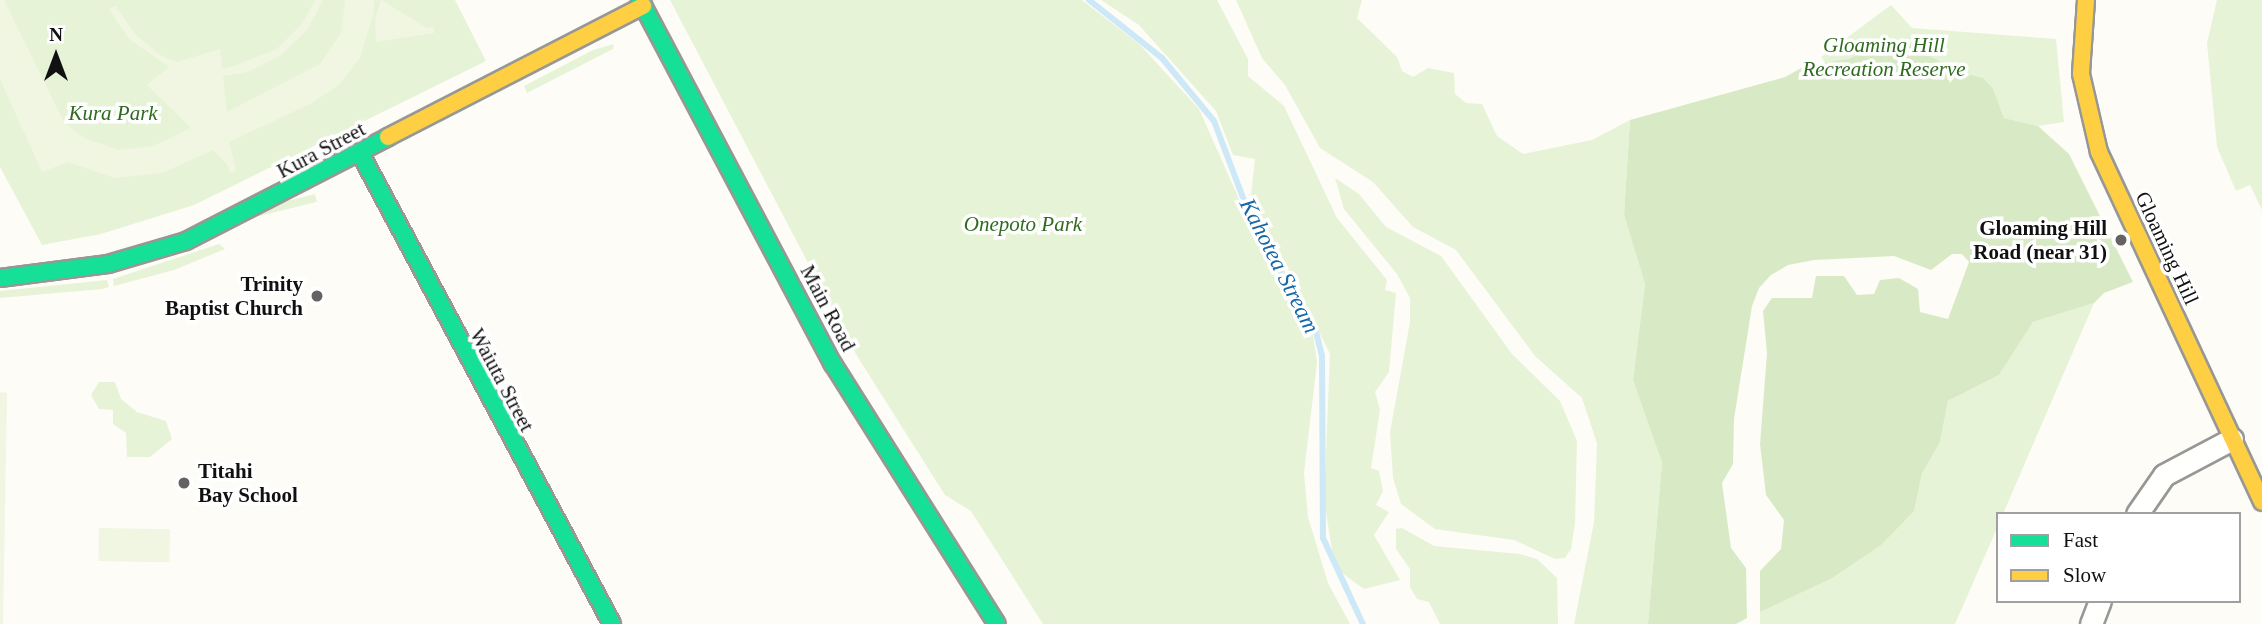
<!DOCTYPE html>
<style>
body{margin:0}
#map{position:relative;width:2262px;height:624px;overflow:hidden;background:#fdfcf7;font-family:"Times New Roman",serif}
div>[style]{position:absolute}
.green>*{inset:0;background:#e7f3d7;transform-origin:0 0}
.forest>*{inset:0;background:#d8eac5}
.pitch>*{inset:0;background:#f0f6e1;transform-origin:0 0}
.stream>*{height:6px;margin:-3px;padding:0 3px;transform-origin:3px;border-radius:3px;background:#cde8f7}
.roads{filter:drop-shadow(2px 0 #979795) drop-shadow(-2px 0 #979795) drop-shadow(0 2px #979795) drop-shadow(0 -2px #979795)}
.street>*{height:21px;margin:-10.5px;padding:0 10.5px;transform-origin:10.5px;border-radius:10.5px;background:#fffffe}
.fast>*{height:16px;margin:-8px;padding:0 8px;transform-origin:8px;border-radius:8px;background:#16e098}
.slow>*{height:16px;margin:-8px;padding:0 8px;transform-origin:8px;border-radius:8px;background:#ffcf43}
.dots>*{width:19px;height:19px;translate:-50% -50%;box-sizing:border-box;border:4px solid #fff;border-radius:50%}
span{translate:-50% -50%;white-space:nowrap;text-align:center;line-height:1.15;-webkit-text-stroke:7px #fff;paint-order:stroke}
.park-label{font-size:21px;color:#2f6b1f;font-style:italic}
.street-label{font-size:21px;color:#111}
.poi-label{font-size:21px;color:#111;font-weight:700}
.right{translate:-100% -50%;text-align:right}
.left{translate:0 -50%;text-align:left}
.water-label{font-size:23px;color:#1768a6;font-style:italic}
.legend{position:absolute;left:1996px;top:512px;width:245px;height:91px;box-sizing:border-box;background:#fff;border:2px solid #a0a0a0;margin:0;padding:9px 12px;list-style:none;font-size:21px;color:#111}
.legend li{display:flex;align-items:center;gap:14px;height:35px}
.legend b{width:35px;border:2px solid #a0a0a0}
.north{position:absolute;left:21px;top:21px;width:70px;height:70px;-webkit-text-stroke:5px #fff;paint-order:stroke;rotate:0deg;font-size:19px;font-weight:700;line-height:28px;text-align:center;color:#111}
.north::after{content:'';display:block;margin:auto;width:24px;height:32px;background:#111;clip-path:polygon(50% 0,100% 100%,50% 72%,0 100%)}
</style>
<div id="map">
<div class="green">
<div style="clip-path:polygon(0 0,455px 0,486px 61px,194px 205px,101px 234px,42px 245px,0 167px)"></div>
<div style="clip-path:polygon(670px 0,1082px 0,1140px 45px,1199px 109px,1247px 217px,1288px 282px,1313px 335px,1317px 362px,1304px 473px,1308px 517px,1328px 583px,1350px 624px,1043px 624px,971px 511px,945px 495px,857px 356px)"></div>
<div style="clip-path:polygon(1101px 0,1217px 0,1248px 59px,1248px 76px,1284px 106px,1337px 218px,1387px 280px,1385px 290px,1396px 293px,1389px 372px,1375px 392px,1380px 410px,1371px 468px,1379px 471px,1383px 491px,1376px 505px,1389px 512px,1374px 535px,1400px 580px,1364px 589px,1335px 568px,1324px 500px,1330px 354px,1251px 195px,1255px 159px,1233px 155px,1216px 111px,1139px 25px)"></div>
<div style="clip-path:polygon(1236px 0,1362px 0,1357px 18px,1397px 57px,1402px 71px,1413px 77px,1428px 68px,1454px 73px,1455px 94px,1466px 103px,1482px 104px,1497px 136px,1523px 154px,1592px 140px,1630px 120px,1624px 215px,1645px 284px,1633px 380px,1662px 463px,1648px 624px,1574px 624px,1594px 522px,1597px 443px,1582px 398px,1535px 356px,1456px 250px,1413px 227px,1373px 182px,1320px 148px,1285px 85px,1262px 58px)"></div>
<div style="clip-path:polygon(2217px 0,2262px 0,2262px 210px,2250px 185px,2236px 191px,2217px 147px,2207px 43px)"></div>
<div style="clip-path:polygon(1891px 5px,1912px 28px,2056px 39px,2064px 122px,2038px 126px,2004px 118px,1993px 88px,1983px 78px,1857px 105px,1821px 57px)"></div>
<div style="clip-path:polygon(614px 44px,613px 49px,527px 93px,524px 86px,593px 50px)"></div>
<div style="clip-path:polygon(1335px 178px,1359px 194px,1386px 227px,1441px 256px,1512px 354px,1560px 401px,1577px 441px,1575px 523px,1571px 549px,1565px 558px,1555px 559px,1514px 540px,1435px 529px,1401px 504px,1393px 478px,1390px 432px,1410px 322px,1410px 298px,1397px 274px,1344px 209px)"></div>
<div style="left:315px;top:194px;width:8px;height:90px;rotate:76deg"></div>
<div style="clip-path:polygon(219px 244px,225px 249px,174px 270px,114px 286px,113px 279px)"></div>
<div style="clip-path:polygon(107px 280px,109px 287px,102px 289px,0 298px,0 291px)"></div>
<div style="clip-path:polygon(2094px 303px,2003px 514px,1998px 514px,1998px 526px,1955px 624px,1760px 624px,1760px 612px,1914px 511px,1922px 474px,1940px 442px,1948px 401px,1999px 375px,2033px 322px)"></div>
<div style="clip-path:polygon(99px 382px,115px 382px,121px 399px,137px 412px,166px 421px,172px 439px,150px 457px,127px 457px,126px 433px,113px 424px,113px 410px,99px 409px,91px 395px)"></div>
<div style="clip-path:polygon(1402px 528px,1434px 546px,1520px 554px,1537px 559px,1557px 578px,1558px 624px,1440px 624px,1429px 602px,1417px 599px,1410px 587px,1410px 569px,1396px 549px,1396px 529px)"></div>
</div>
<div class="forest">
<div style="clip-path:polygon(1905px 42px,1959px 72px,1983px 78px,1993px 88px,2004px 118px,2038px 126px,2069px 154px,2133px 282px,2104px 293px,2094px 303px,2033px 322px,1999px 375px,1948px 401px,1940px 442px,1922px 474px,1914px 511px,1881px 545px,1832px 578px,1760px 612px,1760px 571px,1781px 549px,1784px 520px,1766px 495px,1760px 444px,1767px 353px,1763px 311px,1772px 298px,1812px 298px,1816px 276px,1844px 276px,1857px 295px,1874px 294px,1880px 280px,1899px 278px,1918px 289px,1920px 312px,1948px 319px,1969px 262px,1962px 254px,1952px 254px,1931px 270px,1894px 256px,1814px 260px,1788px 265px,1771px 275px,1759px 288px,1752px 306px,1734px 419px,1733px 464px,1722px 483px,1731px 548px,1746px 568px,1747px 618px,1736px 624px,1648px 624px,1662px 463px,1633px 380px,1645px 284px,1624px 215px,1630px 120px,1785px 77px,1805px 66px,1849px 59px,1877px 45px)"></div>
</div>
<div class="pitch">
<div style="clip-path:polygon(0 0,4px 0,64px 122px,84px 138px,118px 150px,153px 146px,191px 128px,147px 85px,169px 67px,129px 39px,109px 9px,116px 6px,135px 34px,162px 56px,177px 62px,220px 49px,222px 68px,228px 68px,277px 49px,302px 24px,315px 0,323px 0,308px 29px,281px 55px,248px 72px,223px 76px,227px 112px,320px 64px,341px 33px,345px 0,374px 0,374px 12px,360px 58px,340px 84px,312px 103px,229px 142px,236px 170px,230px 173px,228px 165px,213px 150px,162px 173px,115px 178px,68px 162px,42px 172px,0 79px)"></div>
<div style="clip-path:polygon(381px 0,427px 28px,434px 27px,434px 33px,376px 42px,375px 19px)"></div>
<div style="clip-path:polygon(0 392px,7px 393px,3px 624px,0 624px)"></div>
<div style="left:99px;top:528px;width:71px;height:33px;rotate:1deg"></div>
</div>
<div class="stream">
<div style="left:1089px;top:0;width:93px;rotate:38.5deg"></div>
<div style="left:1162px;top:58px;width:82px;rotate:50.5deg"></div>
<div style="left:1214px;top:121px;width:105px;rotate:69.3deg"></div>
<div style="left:1251px;top:219px;width:130px;rotate:60.1deg"></div>
<div style="left:1316px;top:332px;width:25px;rotate:76deg"></div>
<div style="left:1322px;top:356px;width:182px;rotate:89.7deg"></div>
<div style="left:1323px;top:538px;width:95px;rotate:65.1deg"></div>
</div>
<div class="roads">
<div class="street">
<div style="left:2137px;top:514px;width:47px;rotate:-55.3deg"></div>
<div style="left:2164px;top:475px;width:77px;rotate:-27.9deg"></div>
<div style="left:2091px;top:624px;width:25px;rotate:-69deg"></div>
</div>
<div class="fast">
<div style="left:640px;top:0;width:412px;rotate:62.1deg"></div>
<div style="left:833px;top:364px;width:307px;rotate:57.8deg"></div>
<div style="left:360px;top:153px;width:534px;rotate:61.85deg"></div>
<div style="left:0;top:278px;width:109px;rotate:-7.4deg"></div>
<div style="left:108px;top:264px;width:81px;rotate:-16.4deg"></div>
<div style="left:186px;top:241px;width:227px;rotate:-27.2deg"></div>
</div>
<div class="slow">
<div style="left:2086px;top:0;width:74px;rotate:93.9deg"></div>
<div style="left:2081px;top:74px;width:80px;rotate:77deg"></div>
<div style="left:2099px;top:152px;width:386px;rotate:65deg"></div>
<div style="left:388px;top:137px;width:287px;rotate:-27.2deg"></div>
</div>
</div>
<div class="dots">
<div style="left:2121px;top:240px;background:#646362"></div>
<div style="left:317px;top:296px;background:#646362"></div>
<div style="left:184px;top:483px;background:#646362"></div>
</div>
<div class="park-label">
<span style="left:1884px;top:57px">Gloaming Hill<br>Recreation Reserve</span>
<span style="left:113px;top:113px">Kura Park</span>
<span style="left:1023px;top:224px">Onepoto Park</span>
</div>
<div class="street-label">
<span style="left:321px;top:150px;rotate:-28deg">Kura Street</span>
<span style="left:2167px;top:248px;rotate:65deg">Gloaming Hill</span>
<span style="left:828px;top:308px;rotate:62deg">Main Road</span>
<span style="left:502px;top:380px;rotate:62deg">Waiuta Street</span>
</div>
<div class="poi-label">
<span class="right" style="left:2107px;top:240px">Gloaming Hill<br>Road (near 31)</span>
<span class="right" style="left:303px;top:296px">Trinity<br>Baptist Church</span>
<span class="left" style="left:198px;top:483px">Titahi<br>Bay School</span>
</div>
<div class="water-label">
<span style="left:1279px;top:266px;rotate:63deg">Kahotea Stream</span>
</div>
<ul class="legend">
<li><b style="height:9px;background:#16e098"></b>Fast</li>
<li><b style="height:9px;background:#ffcf43"></b>Slow</li>
</ul>
<div class="north">N</div>
</div>
